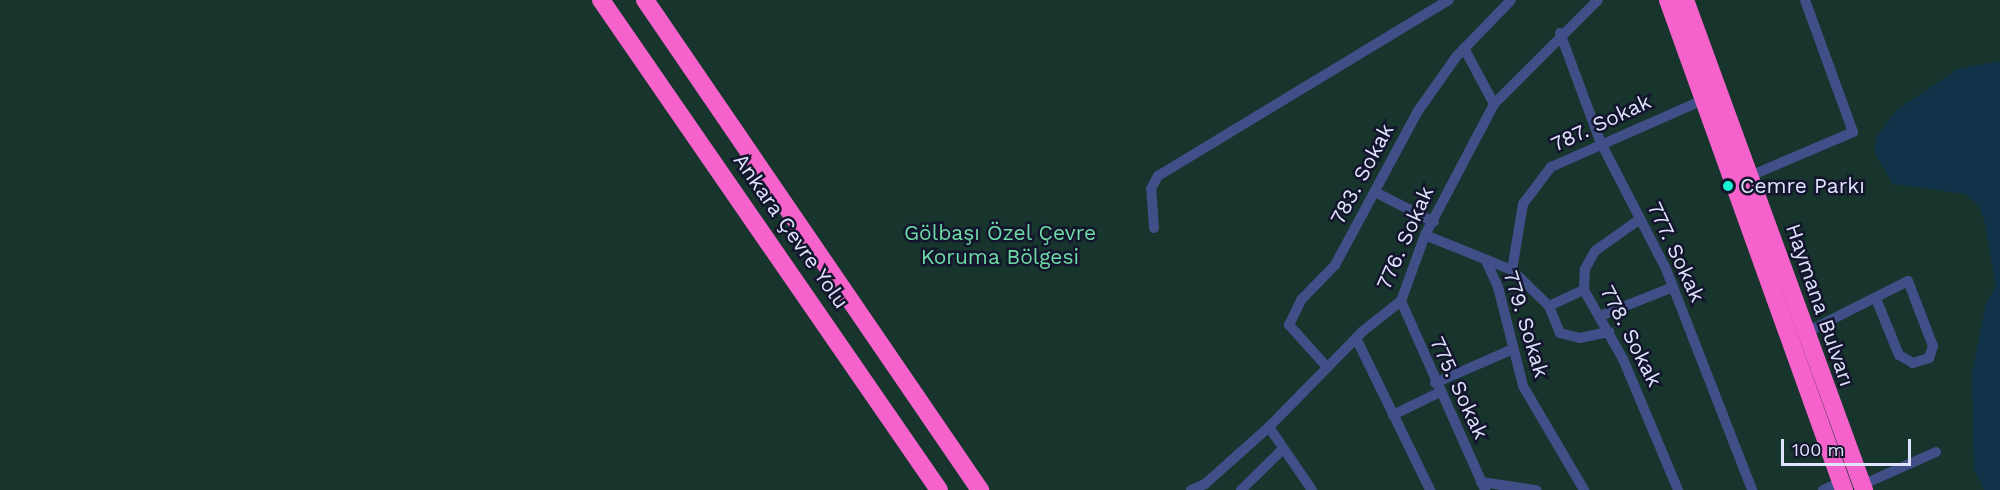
<!DOCTYPE html>
<meta charset="utf-8">
<style>
body{margin:0}
#map{position:relative;width:2000px;height:490px;overflow:hidden;background:#13152c;font-family:"Work Sans",sans-serif}
div>[style]{position:absolute}
.green>*{inset:0;background:#17352d;transform-origin:0 0}
.water>*{inset:0;background:#0f3249}
.street>*{height:10px;margin:-5px;padding:0 5px;transform-origin:5px;border-radius:5px;background:#414f88}
.highway>*{height:18px;margin:-9px;padding:0 9px;transform-origin:9px;border-radius:9px;background:#f662cb}
.dots>*{width:16px;height:16px;translate:-50% -50%;box-sizing:border-box;border:3px solid #13152c;border-radius:50%}
span{translate:-50% -50%;white-space:nowrap;text-align:center;line-height:1.15;-webkit-text-stroke:5px #13152c;paint-order:stroke}
.street-label{font-size:21px;color:#e0e3fd}
.poi-label{font-size:21px;color:#e0e3fd}
.left{translate:0 -50%;text-align:left}
.park-label{font-size:21px;color:#6edba6}
.scale{position:absolute;left:1781px;top:439px;width:130px;height:27px;box-sizing:border-box;border:3px solid #e0e3fd;border-top:0;padding-left:8px;font-size:18px;line-height:21px;white-space:nowrap;color:#e0e3fd;-webkit-text-stroke:4px #13152c;paint-order:stroke}
</style>
<div id="map">
<div class="green">
<div style="left:0;top:0;width:2000px;height:490px"></div>
</div>
<div class="water">
<div style="clip-path:polygon(2000px 61px,2000px 490px,1984px 490px,1974px 469px,1972px 374px,1986px 303px,1996px 287px,1985px 223px,1979px 206px,1965px 194px,1893px 184px,1875px 153px,1876px 137px,1898px 109px,1958px 69px)"></div>
</div>
<div class="street">
<div style="left:1560px;top:33px;width:117px;rotate:69.6deg"></div>
<div style="left:1601px;top:143px;width:142px;rotate:62.7deg"></div>
<div style="left:1666px;top:269px;width:237px;rotate:68.7deg"></div>
<div style="left:1464px;top:48px;width:64px;rotate:61.8deg"></div>
<div style="left:1750px;top:176px;width:112px;rotate:-23.1deg"></div>
<div style="left:1853px;top:132px;width:140px;rotate:-110deg"></div>
<div style="left:1375px;top:192px;width:66px;rotate:27deg"></div>
<div style="left:1640px;top:219px;width:55px;rotate:144.6deg"></div>
<div style="left:1595px;top:251px;width:21px;rotate:119deg"></div>
<div style="left:1585px;top:269px;width:21px;rotate:93deg"></div>
<div style="left:1584px;top:290px;width:79px;rotate:60.5deg"></div>
<div style="left:1623px;top:359px;width:142px;rotate:67.2deg"></div>
<div style="left:1154px;top:228px;width:39px;rotate:-94deg"></div>
<div style="left:1151px;top:189px;width:15px;rotate:-62deg"></div>
<div style="left:1158px;top:176px;width:340px;rotate:-31.2deg"></div>
<div style="left:1425px;top:235px;width:94px;rotate:21.9deg"></div>
<div style="left:1512px;top:270px;width:52px;rotate:44.2deg"></div>
<div style="left:1549px;top:306px;width:38px;rotate:-25deg"></div>
<div style="left:1486px;top:261px;width:29px;rotate:65deg"></div>
<div style="left:1498px;top:287px;width:102px;rotate:75.8deg"></div>
<div style="left:1523px;top:386px;width:121px;rotate:59.6deg"></div>
<div style="left:1512px;top:270px;width:67px;rotate:-80.5deg"></div>
<div style="left:1523px;top:204px;width:46px;rotate:-52.9deg"></div>
<div style="left:1551px;top:167px;width:168px;rotate:-23.8deg"></div>
<div style="left:1401px;top:301px;width:207px;rotate:66deg"></div>
<div style="left:1549px;top:306px;width:29px;rotate:68deg"></div>
<div style="left:1560px;top:333px;width:21px;rotate:14deg"></div>
<div style="left:1580px;top:338px;width:30px;rotate:-12deg"></div>
<div style="left:1600px;top:316px;width:79px;rotate:-21.7deg"></div>
<div style="left:1807px;top:332px;width:113px;rotate:-26.8deg"></div>
<div style="left:1908px;top:281px;width:70px;rotate:69deg"></div>
<div style="left:1933px;top:346px;width:13px;rotate:108deg"></div>
<div style="left:1929px;top:358px;width:17px;rotate:163deg"></div>
<div style="left:1913px;top:363px;width:16px;rotate:-150deg"></div>
<div style="left:1899px;top:355px;width:58px;rotate:-112.2deg"></div>
<div style="left:1356px;top:338px;width:169px;rotate:64deg"></div>
<div style="left:1327px;top:367px;width:57px;rotate:-132.1deg"></div>
<div style="left:1289px;top:325px;width:28px;rotate:-64deg"></div>
<div style="left:1301px;top:300px;width:49px;rotate:-45.8deg"></div>
<div style="left:1335px;top:265px;width:175px;rotate:-61.7deg"></div>
<div style="left:1418px;top:111px;width:66px;rotate:-54.9deg"></div>
<div style="left:1456px;top:57px;width:79px;rotate:-46deg"></div>
<div style="left:1435px;top:383px;width:83px;rotate:-23.5deg"></div>
<div style="left:1393px;top:415px;width:52px;rotate:-26.1deg"></div>
<div style="left:1269px;top:427px;width:76px;rotate:55.7deg"></div>
<div style="left:1481px;top:482px;width:56px;rotate:8.3deg"></div>
<div style="left:1862px;top:485px;width:81px;rotate:-24deg"></div>
<div style="left:1191px;top:490px;width:15px;rotate:-23deg"></div>
<div style="left:1205px;top:484px;width:86px;rotate:-41.7deg"></div>
<div style="left:1269px;top:427px;width:134px;rotate:-45.6deg"></div>
<div style="left:1363px;top:331px;width:48px;rotate:-38.3deg"></div>
<div style="left:1401px;top:301px;width:70px;rotate:-70deg"></div>
<div style="left:1425px;top:235px;width:148px;rotate:-62.2deg"></div>
<div style="left:1494px;top:104px;width:147px;rotate:-45deg"></div>
<div style="left:1241px;top:490px;width:57px;rotate:-44.3deg"></div>
<div style="left:1823px;top:490px;width:20px;rotate:-24deg"></div>
</div>
<div class="highway">
<div style="left:601px;top:0;width:595px;rotate:55.4deg"></div>
<div style="left:645px;top:0;width:594px;rotate:55.64deg"></div>
<div style="left:1668px;top:0;width:521px;rotate:70.24deg"></div>
<div style="left:1685px;top:0;width:522px;rotate:69.93deg"></div>
</div>
<div class="dots">
<div style="left:1728px;top:186px;background:#17f1d5"></div>
</div>
<div class="street-label">
<span style="left:1601px;top:123px;rotate:-25deg">787. Sokak</span>
<span style="left:1362px;top:174px;rotate:-62deg">783. Sokak</span>
<span style="left:791px;top:231px;rotate:55deg">Ankara Çevre Yolu</span>
<span style="left:1405px;top:238px;rotate:-66deg">776. Sokak</span>
<span style="left:1676px;top:252px;rotate:65deg">777. Sokak</span>
<span style="left:1820px;top:305px;rotate:71deg">Haymana Bulvarı</span>
<span style="left:1526px;top:324px;rotate:73deg">779. Sokak</span>
<span style="left:1631px;top:336px;rotate:63deg">778. Sokak</span>
<span style="left:1459px;top:388px;rotate:65deg">775. Sokak</span>
</div>
<div class="poi-label">
<span class="left" style="left:1740px;top:186px">Cemre Parkı</span>
</div>
<div class="park-label">
<span style="left:1000px;top:245px">Gölbaşı Özel Çevre<br>Koruma Bölgesi</span>
</div>
<div class="scale">100 m</div>
</div>
